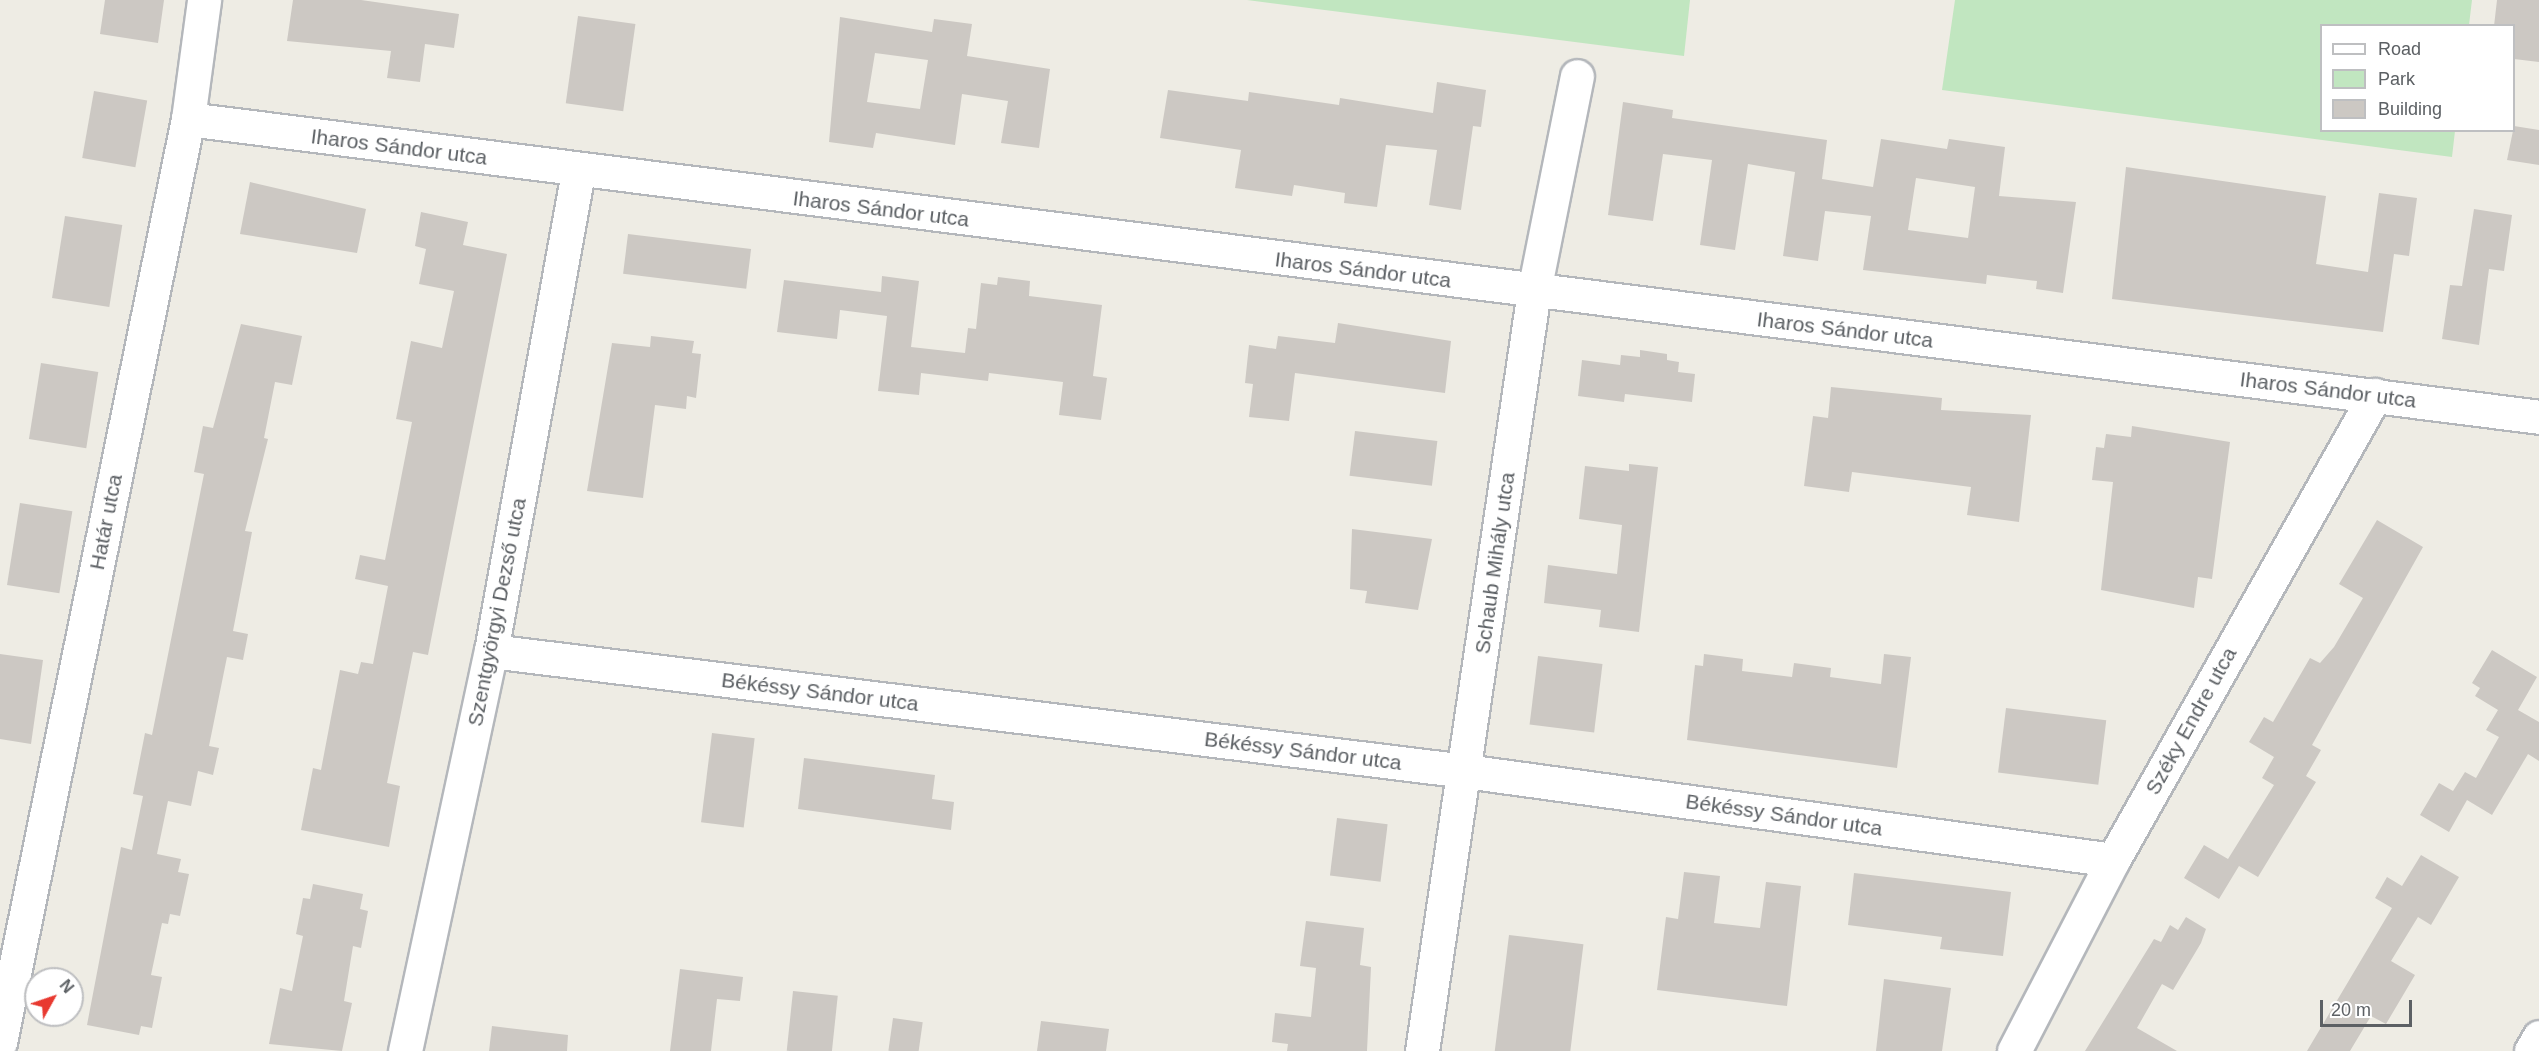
<!DOCTYPE html>
<meta charset="utf-8">
<style>
body{margin:0}
#map{position:relative;width:2539px;height:1051px;overflow:hidden;background:#eeece4;font-family:Helvetica,sans-serif}
div>[style]{position:absolute}
.green>*{inset:0;background:#c1e6c0}
.building>*{inset:0;background:#ccc8c3;transform-origin:0 0}
.roads{filter:drop-shadow(2px 0 #b4b7bb) drop-shadow(-2px 0 #b4b7bb) drop-shadow(0 2px #b4b7bb) drop-shadow(0 -2px #b4b7bb)}
.street>*{height:33px;margin:-16.5px;padding:0 16.5px;transform-origin:16.5px;border-radius:16.5px;background:#fff}
span{translate:-50% -50%;white-space:nowrap;text-align:center;line-height:1.15;-webkit-text-stroke:4.5px #fff;paint-order:stroke}
.street-label{font-size:21px;color:#5c6064}
.legend{position:absolute;left:2320px;top:24px;width:195px;height:108px;box-sizing:border-box;background:#fff;border:2px solid #bebfc1;margin:0;padding:8px 10px;list-style:none;font-size:18px;color:#5c6064}
.legend li{display:flex;align-items:center;gap:12px;height:30px}
.legend b{width:30px;border:2px solid #bebfc1}
.north{position:absolute;left:24px;top:967px;width:60px;height:60px;box-sizing:border-box;background:#fff;border:2px solid #bebfc1;border-radius:50%;rotate:50deg;font-size:16px;font-weight:700;line-height:24px;text-align:center;color:#5c6064}
.north::after{content:'';display:block;margin:auto;width:21px;height:27px;background:#e83930;clip-path:polygon(50% 0,100% 100%,50% 72%,0 100%)}
.scale{position:absolute;left:2320px;top:1000px;width:92px;height:27px;box-sizing:border-box;border:3px solid #5c6064;border-top:0;padding-left:8px;font-size:18px;line-height:21px;white-space:nowrap;color:#5c6064;-webkit-text-stroke:4px #fff;paint-order:stroke}
</style>
<div id="map">
<div class="green">
<div style="clip-path:polygon(1247px 0,1690px 0,1684px 56px)"></div>
<div style="clip-path:polygon(1955px 0,2472px 0,2469px 25px,2322px 26px,2322px 130px,2455px 131px,2452px 157px,1942px 90px)"></div>
</div>
<div class="building">
<div style="clip-path:polygon(105px 0,164px 0,158px 43px,100px 34px)"></div>
<div style="clip-path:polygon(293px 0,361px 0,459px 14px,454px 48px,425px 44px,420px 82px,387px 78px,391px 51px,287px 41px)"></div>
<div style="clip-path:polygon(2497px 0,2539px 0,2539px 62px,2514px 59px,2514px 26px,2494px 26px)"></div>
<div style="left:578px;top:16px;width:58px;height:88px;rotate:8deg"></div>
<div style="clip-path:polygon(evenodd,840px 17px,932px 32px,934px 19px,972px 24px,967px 56px,1050px 69px,1039px 148px,1001px 143px,1008px 101px,962px 94px,955px 145px,876px 133px,873px 148px,829px 142px,840px 17px,875px 53px,928px 60px,920px 109px,867px 102px,875px 53px)"></div>
<div style="clip-path:polygon(1437px 82px,1486px 90px,1481px 127px,1473px 126px,1461px 210px,1429px 205px,1437px 150px,1386px 145px,1377px 207px,1344px 203px,1345px 193px,1294px 185px,1292px 196px,1235px 188px,1241px 150px,1160px 138px,1168px 90px,1248px 101px,1249px 92px,1339px 105px,1340px 98px,1433px 113px)"></div>
<div style="left:94px;top:91px;width:54px;height:68px;rotate:10deg"></div>
<div style="clip-path:polygon(evenodd,1623px 102px,1673px 110px,1672px 118px,1827px 140px,1822px 179px,1873px 187px,1881px 139px,1947px 149px,1949px 139px,2005px 147px,1999px 196px,2076px 202px,2063px 293px,2036px 289px,2037px 281px,1987px 275px,1986px 284px,1863px 270px,1871px 216px,1825px 211px,1818px 261px,1783px 256px,1795px 172px,1748px 164px,1735px 250px,1700px 245px,1712px 160px,1663px 154px,1653px 221px,1608px 215px,1623px 102px,1916px 178px,1975px 187px,1968px 238px,1908px 230px,1916px 178px)"></div>
<div style="clip-path:polygon(2514px 126px,2539px 130px,2539px 165px,2507px 160px)"></div>
<div style="clip-path:polygon(2126px 167px,2326px 196px,2316px 264px,2368px 272px,2379px 193px,2417px 198px,2409px 256px,2394px 254px,2383px 332px,2112px 299px)"></div>
<div style="clip-path:polygon(250px 182px,366px 209px,357px 253px,240px 234px)"></div>
<div style="clip-path:polygon(2474px 209px,2512px 215px,2504px 271px,2489px 269px,2479px 345px,2442px 339px,2450px 285px,2462px 286px)"></div>
<div style="clip-path:polygon(421px 212px,468px 222px,463px 245px,507px 254px,428px 655px,413px 652px,387px 783px,400px 786px,389px 847px,301px 830px,313px 768px,321px 770px,340px 670px,358px 674px,361px 662px,373px 664px,388px 586px,355px 579px,360px 555px,385px 560px,412px 422px,396px 419px,411px 341px,442px 348px,454px 291px,419px 284px,426px 249px,415px 246px)"></div>
<div style="left:65px;top:216px;width:58px;height:83px;rotate:9deg"></div>
<div style="left:628px;top:234px;width:124px;height:40px;rotate:7deg"></div>
<div style="clip-path:polygon(882px 276px,919px 281px,911px 347px,965px 353px,968px 328px,976px 329px,981px 283px,997px 285px,998px 277px,1030px 281px,1029px 296px,1102px 305px,1093px 376px,1107px 378px,1101px 420px,1059px 415px,1063px 382px,989px 373px,988px 381px,921px 373px,919px 395px,878px 391px,887px 316px,840px 310px,837px 339px,777px 332px,784px 280px,881px 292px)"></div>
<div style="clip-path:polygon(1338px 323px,1451px 341px,1445px 393px,1295px 373px,1289px 421px,1249px 417px,1253px 384px,1245px 383px,1249px 345px,1276px 349px,1278px 336px,1335px 343px)"></div>
<div style="clip-path:polygon(241px 324px,302px 336px,292px 385px,275px 382px,264px 438px,268px 439px,245px 531px,252px 532px,233px 631px,248px 634px,243px 660px,227px 657px,209px 746px,219px 748px,213px 775px,198px 771px,191px 806px,168px 801px,157px 854px,181px 859px,178px 872px,189px 874px,180px 916px,170px 914px,168px 924px,162px 923px,151px 975px,162px 977px,152px 1028px,141px 1026px,139px 1035px,87px 1025px,121px 847px,132px 850px,143px 796px,133px 794px,145px 733px,152px 735px,204px 474px,194px 472px,203px 426px,213px 428px)"></div>
<div style="clip-path:polygon(651px 336px,694px 341px,692px 353px,701px 354px,696px 398px,687px 396px,686px 409px,655px 405px,643px 498px,587px 491px,612px 343px,650px 347px)"></div>
<div style="clip-path:polygon(1640px 350px,1667px 354px,1667px 360px,1679px 362px,1678px 372px,1695px 374px,1692px 402px,1625px 394px,1624px 402px,1578px 396px,1582px 360px,1620px 365px,1621px 355px,1640px 357px)"></div>
<div style="left:41px;top:363px;width:58px;height:77px;rotate:9deg"></div>
<div style="clip-path:polygon(1831px 387px,1942px 398px,1941px 410px,2031px 415px,2019px 522px,1967px 515px,1971px 487px,1852px 472px,1849px 492px,1804px 486px,1813px 416px,1828px 418px)"></div>
<div style="clip-path:polygon(2132px 426px,2230px 442px,2212px 579px,2198px 577px,2194px 608px,2101px 590px,2113px 482px,2092px 480px,2096px 447px,2104px 448px,2106px 434px,2131px 437px)"></div>
<div style="left:1355px;top:431px;width:83px;height:45px;rotate:7deg"></div>
<div style="clip-path:polygon(1629px 464px,1658px 467px,1639px 632px,1599px 627px,1601px 610px,1544px 603px,1548px 565px,1617px 574px,1622px 525px,1579px 519px,1585px 466px,1629px 471px)"></div>
<div style="left:20px;top:503px;width:53px;height:83px;rotate:9deg"></div>
<div style="clip-path:polygon(2377px 520px,2423px 547px,2312px 745px,2321px 750px,2306px 776px,2316px 782px,2258px 877px,2239px 866px,2219px 899px,2184px 878px,2204px 845px,2228px 859px,2274px 785px,2262px 778px,2274px 757px,2249px 742px,2264px 717px,2273px 722px,2310px 658px,2320px 663px,2334px 647px,2363px 598px,2339px 584px)"></div>
<div style="clip-path:polygon(1352px 529px,1432px 539px,1418px 610px,1365px 603px,1367px 591px,1350px 589px)"></div>
<div style="clip-path:polygon(2492px 650px,2537px 677px,2518px 710px,2539px 722px,2539px 761px,2528px 754px,2492px 815px,2467px 800px,2449px 832px,2420px 815px,2439px 783px,2453px 791px,2465px 772px,2476px 778px,2499px 737px,2486px 730px,2498px 710px,2475px 696px,2480px 688px,2472px 683px)"></div>
<div style="clip-path:polygon(0 654px,43px 660px,31px 744px,0 739px)"></div>
<div style="clip-path:polygon(1704px 654px,1743px 659px,1742px 671px,1792px 677px,1794px 663px,1831px 668px,1830px 677px,1881px 684px,1884px 654px,1911px 657px,1897px 768px,1687px 740px,1695px 665px,1703px 666px)"></div>
<div style="left:1538px;top:656px;width:65px;height:69px;rotate:7deg"></div>
<div style="left:2006px;top:708px;width:101px;height:65px;rotate:7deg"></div>
<div style="left:712px;top:733px;width:43px;height:90px;rotate:7deg"></div>
<div style="clip-path:polygon(804px 758px,935px 775px,932px 799px,954px 802px,951px 830px,798px 809px)"></div>
<div style="left:1337px;top:818px;width:51px;height:58px;rotate:7deg"></div>
<div style="clip-path:polygon(2421px 855px,2459px 877px,2431px 925px,2418px 917px,2391px 961px,2415px 975px,2386px 1024px,2371px 1016px,2350px 1051px,2307px 1051px,2392px 908px,2375px 898px,2387px 877px,2402px 886px)"></div>
<div style="clip-path:polygon(1684px 872px,1720px 876px,1714px 923px,1760px 928px,1766px 882px,1801px 886px,1787px 1006px,1657px 990px,1666px 917px,1678px 919px)"></div>
<div style="clip-path:polygon(1854px 873px,2011px 892px,2003px 956px,1940px 949px,1942px 937px,1848px 925px)"></div>
<div style="clip-path:polygon(313px 884px,363px 894px,360px 909px,368px 911px,361px 948px,353px 946px,344px 1001px,352px 1003px,342px 1051px,269px 1044px,280px 988px,292px 991px,303px 936px,296px 934px,303px 898px,310px 899px)"></div>
<div style="clip-path:polygon(2186px 917px,2206px 929px,2201px 943px,2173px 990px,2162px 984px,2137px 1028px,2177px 1051px,2085px 1051px,2154px 939px,2161px 942px,2170px 925px,2178px 930px)"></div>
<div style="clip-path:polygon(1306px 921px,1364px 928px,1360px 965px,1371px 967px,1367px 1051px,1287px 1051px,1288px 1044px,1272px 1042px,1275px 1013px,1311px 1017px,1316px 968px,1300px 966px)"></div>
<div style="left:1509px;top:935px;width:75px;height:117px;rotate:7deg"></div>
<div style="clip-path:polygon(680px 969px,743px 977px,740px 1001px,717px 999px,711px 1051px,670px 1051px)"></div>
<div style="clip-path:polygon(1884px 979px,1951px 988px,1942px 1051px,1876px 1051px)"></div>
<div style="left:793px;top:991px;width:45px;height:60px;rotate:6deg"></div>
<div style="left:893px;top:1018px;width:30px;height:33px;rotate:8deg"></div>
<div style="clip-path:polygon(1041px 1021px,1109px 1029px,1106px 1051px,1037px 1051px)"></div>
<div style="clip-path:polygon(492px 1026px,568px 1035px,567px 1051px,489px 1051px)"></div>
</div>
<div class="roads">
<div class="street">
<div style="left:188px;top:119px;width:2370px;rotate:7.22deg"></div>
<div style="left:491px;top:651px;width:981px;rotate:7.02deg"></div>
<div style="left:1465px;top:771px;width:654px;rotate:7.82deg"></div>
<div style="left:0;top:1042px;width:942px;rotate:-78.49deg"></div>
<div style="left:188px;top:119px;width:120px;rotate:-82.3deg"></div>
<div style="left:405px;top:1051px;width:409px;rotate:-77.9deg"></div>
<div style="left:491px;top:651px;width:489px;rotate:-79.7deg"></div>
<div style="left:1422px;top:1051px;width:768px;rotate:-81.62deg"></div>
<div style="left:1534px;top:291px;width:219px;rotate:-78.7deg"></div>
<div style="left:2014px;top:1051px;width:215px;rotate:-62.6deg"></div>
<div style="left:2113px;top:860px;width:534px;rotate:-60.6deg"></div>
<div style="left:2531px;top:1051px;width:16px;rotate:-60deg"></div>
</div>
</div>
<div class="street-label">
<span style="left:399px;top:147px;rotate:7deg">Iharos Sándor utca</span>
<span style="left:881px;top:209px;rotate:7deg">Iharos Sándor utca</span>
<span style="left:1363px;top:270px;rotate:7deg">Iharos Sándor utca</span>
<span style="left:1845px;top:330px;rotate:7deg">Iharos Sándor utca</span>
<span style="left:2328px;top:390px;rotate:7deg">Iharos Sándor utca</span>
<span style="left:106px;top:522px;rotate:-79deg">Határ utca</span>
<span style="left:1495px;top:563px;rotate:-82deg">Schaub Mihály utca</span>
<span style="left:497px;top:612px;rotate:-79deg">Szentgyörgyi Dezső utca</span>
<span style="left:820px;top:692px;rotate:7deg">Békéssy Sándor utca</span>
<span style="left:2191px;top:721px;rotate:-61deg">Széky Endre utca</span>
<span style="left:1303px;top:751px;rotate:7deg">Békéssy Sándor utca</span>
<span style="left:1784px;top:815px;rotate:8deg">Békéssy Sándor utca</span>
</div>
<ul class="legend">
<li><b style="height:8px;background:#fff"></b>Road</li>
<li><b style="height:16px;background:#c1e6c0"></b>Park</li>
<li><b style="height:16px;background:#ccc8c3"></b>Building</li>
</ul>
<div class="north">N</div>
<div class="scale">20 m</div>
</div>
